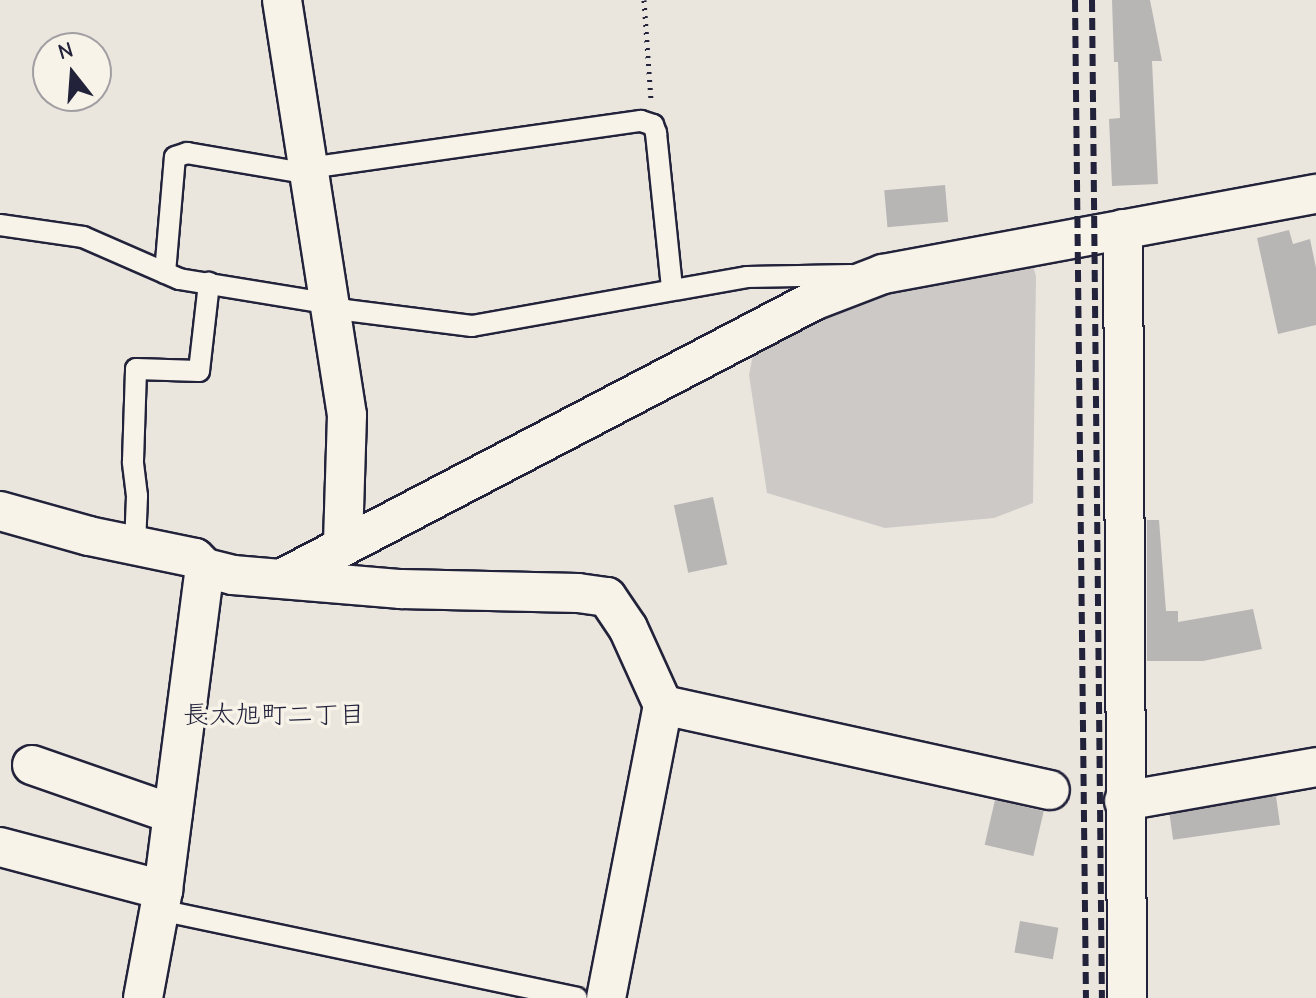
<!DOCTYPE html>
<meta charset="utf-8">
<style>
body{margin:0}
#map{position:relative;width:1316px;height:998px;overflow:hidden;background:#eae6de;font-family:"Comic Neue","Klee One",sans-serif}
div>[style]{position:absolute}
.green>*{inset:0;background:#cdc9c6}
.building>*{inset:0;background:#b8b6b5;transform-origin:0 0}
.path>*{height:5px;margin-top:-2.5px;transform-origin:0;background:repeating-linear-gradient(90deg,#22223b 0 2px,transparent 0 8px)}
.roads{filter:drop-shadow(2px 0 #22223b) drop-shadow(-2px 0 #22223b) drop-shadow(0 2px #22223b) drop-shadow(0 -2px #22223b)}
.lane>*{height:20px;margin:-10px;padding:0 10px;transform-origin:10px;border-radius:10px;background:#f7f3e8}
.street>*{height:38px;margin:-19px;padding:0 19px;transform-origin:19px;border-radius:19px;background:#f7f3e8}
.rail>*{height:6px;margin-top:-3px;transform-origin:0;background:repeating-linear-gradient(90deg,#22223b 0 12px,transparent 0 18px)}
span{translate:-50% -50%;white-space:nowrap;text-align:center;line-height:1.15;-webkit-text-stroke:7px #f7f3e8;paint-order:stroke}
.neighbourhood-label{font-size:26px;color:#22223b}
.north{position:absolute;left:32px;top:32px;width:80px;height:80px;box-sizing:border-box;background:#f7f3e8;border:2px solid #a29fa3;border-radius:50%;rotate:343deg;font-size:22px;font-weight:700;line-height:32px;text-align:center;color:#22223b}
.north::after{content:'';display:block;margin:auto;width:28px;height:36px;background:#22223b;clip-path:polygon(50% 0,100% 100%,50% 72%,0 100%)}
</style>
<div id="map">
<div class="green">
<div style="clip-path:polygon(1030px 256px,1036px 276px,1033px 503px,994px 518px,885px 528px,767px 493px,749px 375px,756px 339px,805px 310px)"></div>
</div>
<div class="building">
<div style="clip-path:polygon(1112px 0,1150px 0,1162px 61px,1152px 61px,1158px 184px,1112px 186px,1109px 119px,1120px 118px,1118px 62px,1114px 62px)"></div>
<div style="left:945px;top:185px;width:37px;height:61px;rotate:85deg"></div>
<div style="clip-path:polygon(1289px 230px,1293px 244px,1310px 239px,1316px 268px,1316px 325px,1278px 334px,1257px 238px)"></div>
<div style="left:713px;top:497px;width:69px;height:40px;rotate:78deg"></div>
<div style="clip-path:polygon(1147px 520px,1159px 520px,1166px 611px,1178px 611px,1178px 622px,1253px 609px,1262px 649px,1203px 661px,1147px 661px)"></div>
<div style="left:1276px;top:796px;width:29px;height:108px;rotate:82deg"></div>
<div style="left:995px;top:800px;width:50px;height:46px;rotate:13deg"></div>
<div style="left:1020px;top:921px;width:39px;height:32px;rotate:10deg"></div>
</div>
<div class="path">
<div style="left:644px;top:0;width:99px;rotate:86deg"></div>
</div>
<div class="roads">
<div class="lane">
<div style="left:309px;top:168px;width:335px;rotate:-8.1deg"></div>
<div style="left:641px;top:121px;width:13px;rotate:18deg"></div>
<div style="left:653px;top:125px;width:9px;rotate:69deg"></div>
<div style="left:656px;top:133px;width:157px;rotate:84.1deg"></div>
<div style="left:0;top:225px;width:84px;rotate:8.2deg"></div>
<div style="left:83px;top:237px;width:105px;rotate:23.6deg"></div>
<div style="left:179px;top:279px;width:154px;rotate:9.3deg"></div>
<div style="left:331px;top:304px;width:15px;rotate:23deg"></div>
<div style="left:345px;top:310px;width:128px;rotate:7.2deg"></div>
<div style="left:472px;top:326px;width:279px;rotate:-10.1deg"></div>
<div style="left:747px;top:277px;width:104px;rotate:-1.1deg"></div>
<div style="left:165px;top:273px;width:116px;rotate:-85.1deg"></div>
<div style="left:175px;top:157px;width:13px;rotate:-18deg"></div>
<div style="left:187px;top:153px;width:125px;rotate:9.7deg"></div>
<div style="left:135px;top:546px;width:50px;rotate:-87.7deg"></div>
<div style="left:137px;top:496px;width:35px;rotate:-97deg"></div>
<div style="left:133px;top:461px;width:92px;rotate:-88.1deg"></div>
<div style="left:136px;top:369px;width:63px;rotate:1.8deg"></div>
<div style="left:199px;top:371px;width:89px;rotate:-83.5deg"></div>
<div style="left:160px;top:910px;width:426px;rotate:11.9deg"></div>
</div>
<div class="street">
<div style="left:282px;top:0;width:420px;rotate:81.1deg"></div>
<div style="left:347px;top:415px;width:130px;rotate:91.8deg"></div>
<div style="left:1123px;top:229px;width:769px;rotate:89.7deg"></div>
<div style="left:0;top:511px;width:92px;rotate:15.7deg"></div>
<div style="left:89px;top:536px;width:108px;rotate:11.7deg"></div>
<div style="left:195px;top:558px;width:14px;rotate:45deg"></div>
<div style="left:205px;top:568px;width:29px;rotate:14deg"></div>
<div style="left:233px;top:575px;width:169px;rotate:4.8deg"></div>
<div style="left:401px;top:589px;width:177px;rotate:1.3deg"></div>
<div style="left:578px;top:593px;width:29px;rotate:8deg"></div>
<div style="left:607px;top:597px;width:37px;rotate:56deg"></div>
<div style="left:628px;top:628px;width:85px;rotate:65.6deg"></div>
<div style="left:663px;top:705px;width:298px;rotate:101deg"></div>
<div style="left:283px;top:578px;width:598px;rotate:-27.59deg"></div>
<div style="left:813px;top:301px;width:75px;rotate:-21.1deg"></div>
<div style="left:883px;top:274px;width:440px;rotate:-10.5deg"></div>
<div style="left:663px;top:705px;width:396px;rotate:12.4deg"></div>
<div style="left:32px;top:765px;width:149px;rotate:19.2deg"></div>
<div style="left:1124px;top:801px;width:195px;rotate:-10deg"></div>
<div style="left:0;top:847px;width:169px;rotate:14.8deg"></div>
<div style="left:143px;top:998px;width:110px;rotate:-79.5deg"></div>
<div style="left:163px;top:890px;width:325px;rotate:-82.6deg"></div>
</div>
</div>
<div class="rail">
<div style="left:1075px;top:0;width:998px;rotate:89.37deg"></div>
<div style="left:1092px;top:0;width:998px;rotate:89.43deg"></div>
</div>
<div class="neighbourhood-label">
<span style="left:274px;top:716px">長太旭町二丁目</span>
</div>
<div class="north">N</div>
</div>
